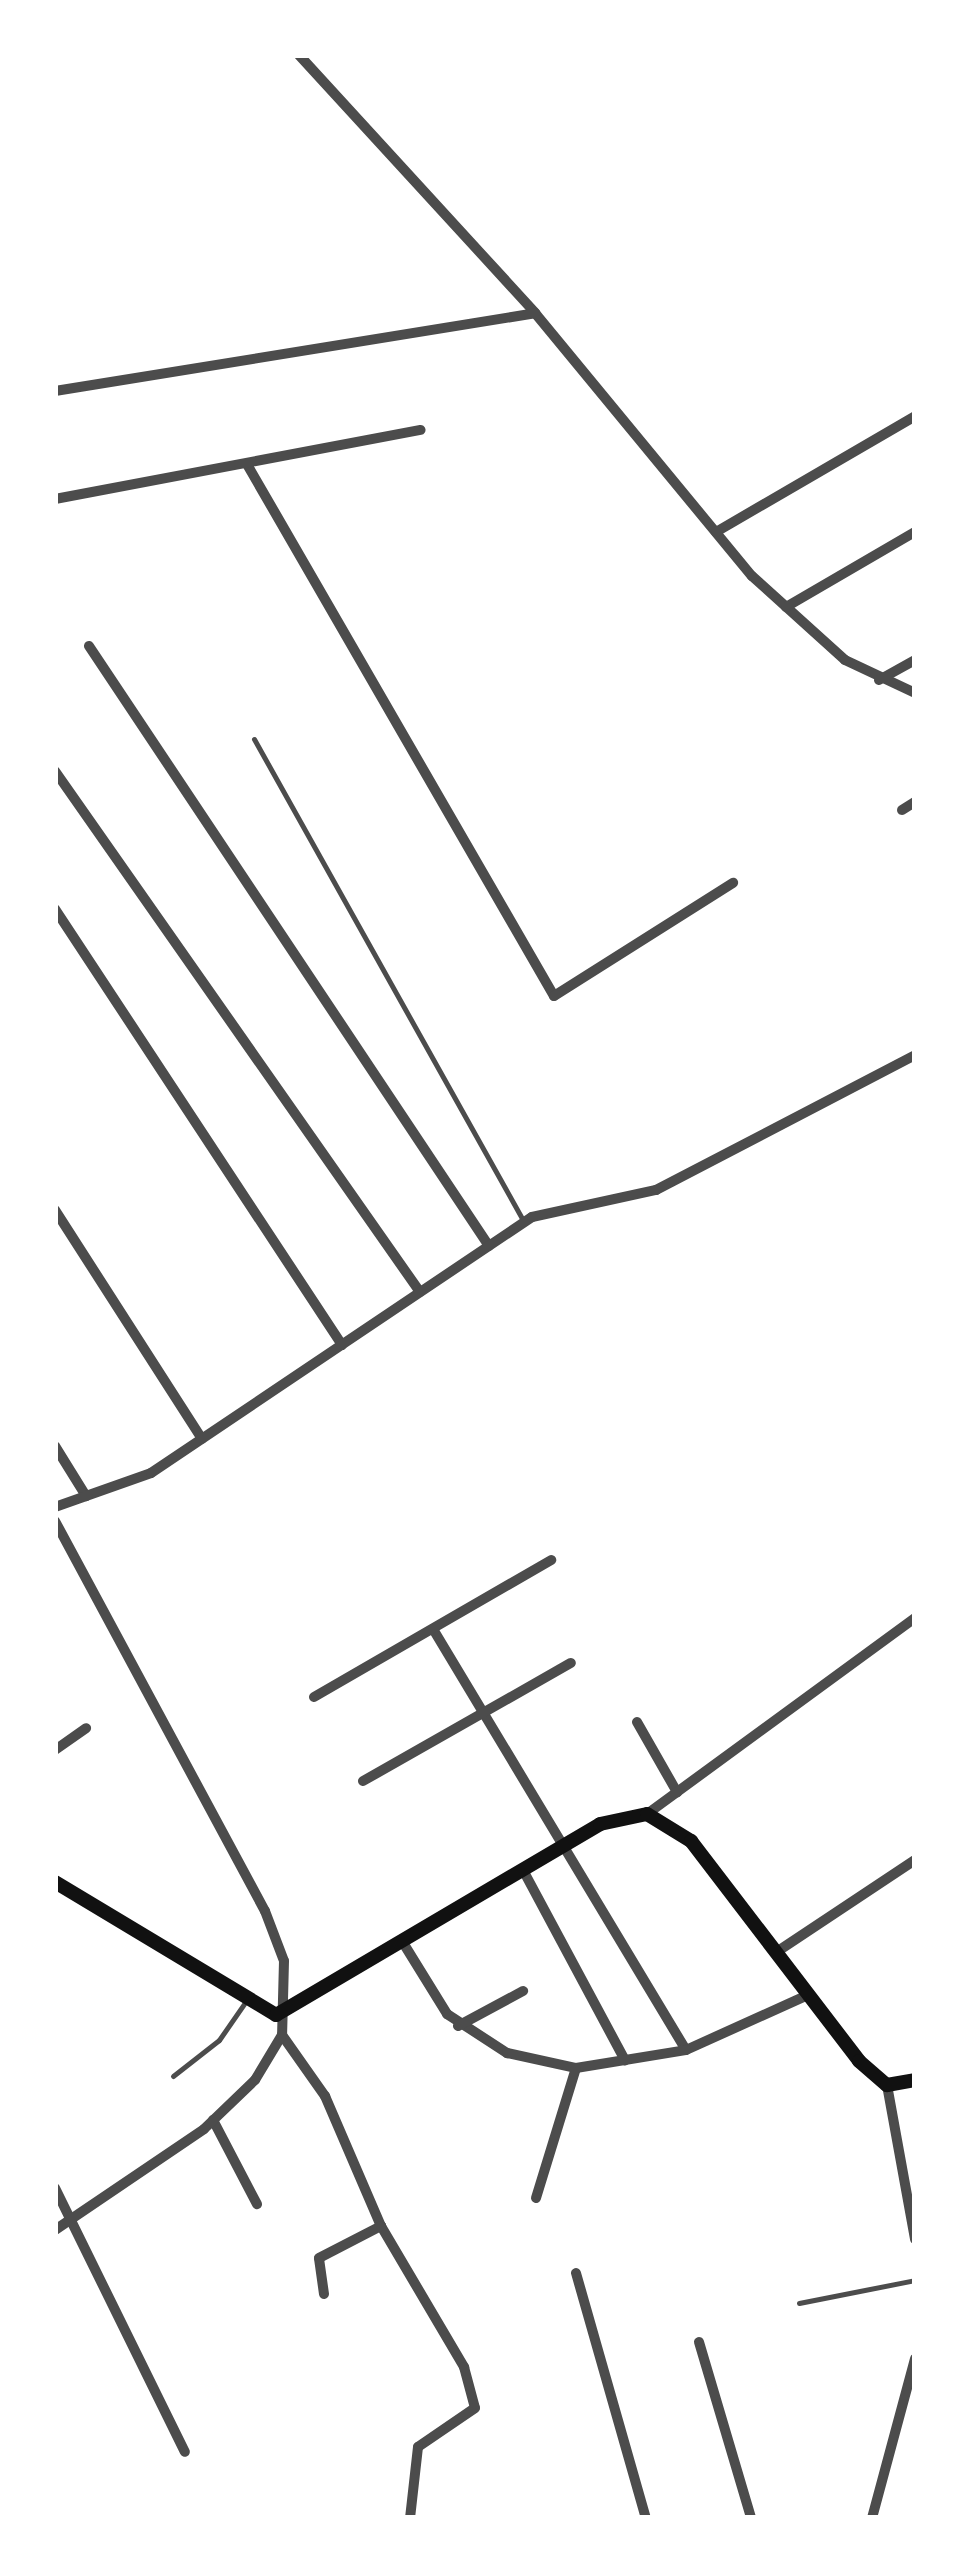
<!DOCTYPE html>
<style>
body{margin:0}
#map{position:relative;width:970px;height:2573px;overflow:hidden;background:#fff;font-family:Overpass,sans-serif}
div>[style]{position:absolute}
.service>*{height:5px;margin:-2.5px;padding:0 2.5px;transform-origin:2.5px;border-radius:2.5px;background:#4c4c4c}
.minor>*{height:10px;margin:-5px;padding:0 5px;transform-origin:5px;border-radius:5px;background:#4c4c4c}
.secondary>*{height:14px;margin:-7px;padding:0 7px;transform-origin:7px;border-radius:7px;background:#111}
span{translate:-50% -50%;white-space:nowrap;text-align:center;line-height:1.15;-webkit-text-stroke:10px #fff;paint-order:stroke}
.frame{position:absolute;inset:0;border:58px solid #fff;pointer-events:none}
</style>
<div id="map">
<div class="service">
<div style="left:254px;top:739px;width:553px;rotate:60.79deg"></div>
<div style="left:173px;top:2076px;width:58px;rotate:-38deg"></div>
<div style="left:219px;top:2040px;width:47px;rotate:-55.3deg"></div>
<div style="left:799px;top:2303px;width:118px;rotate:-11.2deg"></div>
</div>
<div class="minor">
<div style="left:299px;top:55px;width:350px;rotate:47.5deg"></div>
<div style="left:535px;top:313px;width:341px;rotate:50.5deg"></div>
<div style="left:752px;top:576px;width:125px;rotate:42.1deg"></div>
<div style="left:845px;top:660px;width:77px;rotate:25.2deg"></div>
<div style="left:55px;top:391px;width:486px;rotate:-9.2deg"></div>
<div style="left:248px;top:466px;width:612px;rotate:60deg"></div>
<div style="left:554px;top:996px;width:212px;rotate:-32.3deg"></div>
<div style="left:55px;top:499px;width:372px;rotate:-10.7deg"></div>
<div style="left:716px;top:532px;width:230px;rotate:-30.2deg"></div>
<div style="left:786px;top:607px;width:149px;rotate:-30.2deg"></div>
<div style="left:89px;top:646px;width:721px;rotate:56.31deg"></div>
<div style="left:879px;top:680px;width:41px;rotate:-29.1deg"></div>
<div style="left:55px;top:771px;width:636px;rotate:54.99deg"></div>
<div style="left:902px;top:810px;width:15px;rotate:-32deg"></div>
<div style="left:55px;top:909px;width:522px;rotate:56.64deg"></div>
<div style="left:55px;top:1210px;width:272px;rotate:57.3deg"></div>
<div style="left:55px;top:1446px;width:59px;rotate:58.2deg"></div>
<div style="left:55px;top:1507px;width:102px;rotate:-19.5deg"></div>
<div style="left:151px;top:1473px;width:459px;rotate:-33.9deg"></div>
<div style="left:532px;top:1217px;width:127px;rotate:-12.3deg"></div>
<div style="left:656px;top:1190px;width:292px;rotate:-27.5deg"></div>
<div style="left:55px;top:1521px;width:443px;rotate:61.7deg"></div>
<div style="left:265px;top:1911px;width:53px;rotate:69.2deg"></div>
<div style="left:284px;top:1961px;width:74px;rotate:91.5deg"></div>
<div style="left:282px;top:2035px;width:75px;rotate:54.8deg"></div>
<div style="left:325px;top:2096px;width:142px;rotate:66.7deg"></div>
<div style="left:381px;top:2226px;width:164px;rotate:59.5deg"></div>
<div style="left:464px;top:2367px;width:42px;rotate:75deg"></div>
<div style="left:475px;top:2408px;width:69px;rotate:145.6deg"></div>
<div style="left:418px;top:2447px;width:71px;rotate:96.4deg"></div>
<div style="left:433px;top:1629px;width:491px;rotate:59deg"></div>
<div style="left:686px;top:2050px;width:134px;rotate:-24.3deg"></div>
<div style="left:314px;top:1697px;width:274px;rotate:-30deg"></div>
<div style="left:637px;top:1722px;width:81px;rotate:60.3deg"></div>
<div style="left:55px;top:1750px;width:38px;rotate:-35deg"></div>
<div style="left:363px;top:1781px;width:239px;rotate:-29.6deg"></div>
<div style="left:647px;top:1814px;width:332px;rotate:-36.2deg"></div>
<div style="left:523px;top:1870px;width:216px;rotate:61.8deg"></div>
<div style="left:402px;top:1941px;width:86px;rotate:58.3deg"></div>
<div style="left:447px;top:2014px;width:72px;rotate:33deg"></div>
<div style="left:507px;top:2053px;width:71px;rotate:12.3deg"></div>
<div style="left:576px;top:2068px;width:111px;rotate:-9.3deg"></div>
<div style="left:775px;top:1953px;width:168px;rotate:-33.6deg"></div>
<div style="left:458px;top:2026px;width:74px;rotate:-28.3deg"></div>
<div style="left:887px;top:2085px;width:157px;rotate:79.7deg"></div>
<div style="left:213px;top:2120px;width:95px;rotate:62.4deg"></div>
<div style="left:55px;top:2188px;width:294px;rotate:63.8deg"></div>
<div style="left:536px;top:2198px;width:136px;rotate:-72.9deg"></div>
<div style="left:55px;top:2230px;width:180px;rotate:-34.1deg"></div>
<div style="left:204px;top:2129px;width:71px;rotate:-43.9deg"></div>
<div style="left:255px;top:2080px;width:52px;rotate:-59deg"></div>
<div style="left:576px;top:2273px;width:255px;rotate:74.1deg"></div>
<div style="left:324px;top:2294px;width:36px;rotate:-98deg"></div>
<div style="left:319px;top:2258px;width:70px;rotate:-27.3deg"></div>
<div style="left:699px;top:2342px;width:184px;rotate:73.5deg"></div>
<div style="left:872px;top:2518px;width:165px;rotate:-74.9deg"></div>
</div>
<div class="secondary">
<div style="left:55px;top:1882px;width:258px;rotate:31deg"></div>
<div style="left:276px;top:2015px;width:376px;rotate:-30.5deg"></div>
<div style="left:600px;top:1824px;width:48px;rotate:-12deg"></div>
<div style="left:647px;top:1814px;width:52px;rotate:31.5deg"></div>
<div style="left:691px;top:1841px;width:277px;rotate:52.6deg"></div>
<div style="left:859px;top:2061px;width:37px;rotate:41deg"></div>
<div style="left:887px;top:2085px;width:28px;rotate:-10deg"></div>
</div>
<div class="frame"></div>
</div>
